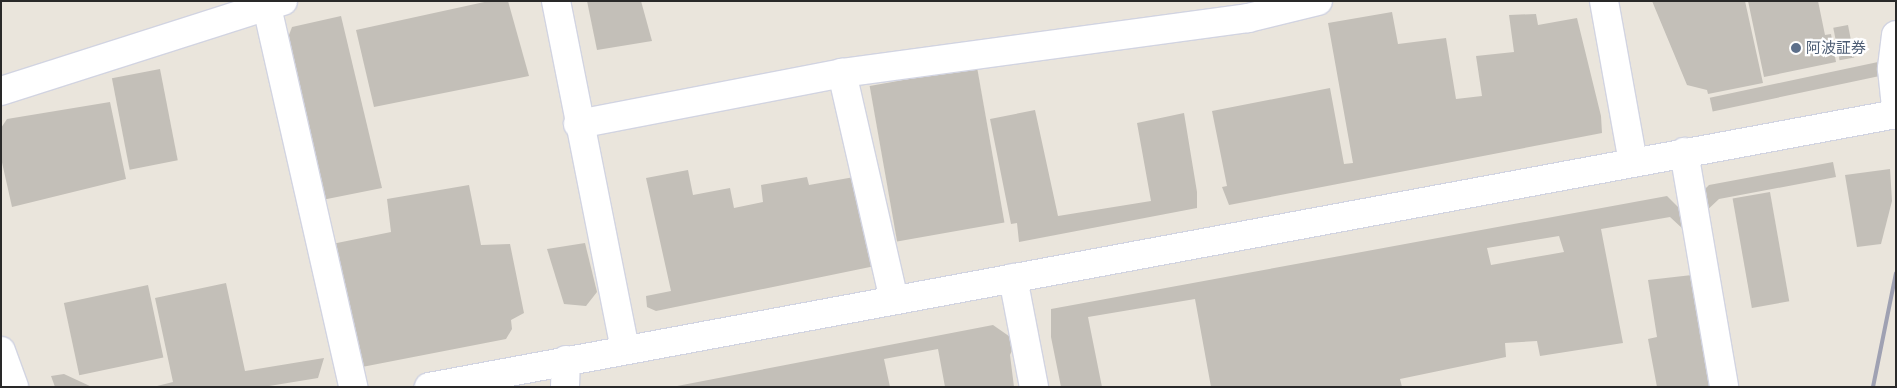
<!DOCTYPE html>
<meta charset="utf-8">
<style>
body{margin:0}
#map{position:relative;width:1897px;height:388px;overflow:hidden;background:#eae5dc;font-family:Quicksand,"Noto Sans JP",sans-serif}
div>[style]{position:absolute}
.building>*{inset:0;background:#c3bfb8;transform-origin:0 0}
.roads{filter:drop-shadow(1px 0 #d2d4e1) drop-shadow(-1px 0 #d2d4e1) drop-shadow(0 1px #d2d4e1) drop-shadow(0 -1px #d2d4e1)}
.street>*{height:28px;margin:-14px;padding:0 14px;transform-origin:14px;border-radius:14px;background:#fff}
.secondary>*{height:28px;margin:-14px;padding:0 14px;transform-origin:14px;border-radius:14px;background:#fff}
.rail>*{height:4px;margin:-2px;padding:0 2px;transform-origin:2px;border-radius:2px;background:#9fa1b2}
.dots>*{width:14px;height:14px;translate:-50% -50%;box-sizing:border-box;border:2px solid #fff;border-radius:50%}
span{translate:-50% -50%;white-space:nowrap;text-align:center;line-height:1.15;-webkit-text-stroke:4.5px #fff;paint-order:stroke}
.service-label{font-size:15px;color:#4e5e75}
.left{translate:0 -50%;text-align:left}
.frame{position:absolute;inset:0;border:2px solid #292929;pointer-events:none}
</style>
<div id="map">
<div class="building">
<div style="clip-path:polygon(489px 1px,508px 1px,529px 76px,374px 107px,356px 30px)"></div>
<div style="clip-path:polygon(587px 1px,641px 1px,652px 41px,597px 50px)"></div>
<div style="clip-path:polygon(1652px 1px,1745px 1px,1763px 83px,1708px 94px,1707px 90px,1687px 85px)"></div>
<div style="clip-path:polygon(1748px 1px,1818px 1px,1825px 35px,1831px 34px,1836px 62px,1764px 77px)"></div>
<div style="clip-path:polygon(1392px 12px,1398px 44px,1446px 38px,1456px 99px,1482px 96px,1476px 56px,1514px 52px,1509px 15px,1536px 14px,1538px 25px,1577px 18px,1601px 116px,1602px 133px,1229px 205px,1222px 187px,1227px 186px,1212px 111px,1330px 88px,1344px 164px,1353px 163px,1328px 23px)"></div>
<div style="clip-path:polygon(341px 16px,382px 188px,322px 200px,286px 43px,292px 27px)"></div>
<div style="left:1848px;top:25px;width:33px;height:15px;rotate:79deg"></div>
<div style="left:1878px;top:62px;width:14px;height:172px;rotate:78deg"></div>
<div style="left:977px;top:67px;width:158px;height:109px;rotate:80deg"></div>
<div style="left:160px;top:69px;width:93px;height:49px;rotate:79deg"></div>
<div style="clip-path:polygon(110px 102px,126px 179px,12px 207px,1px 158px,1px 128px,7px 119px)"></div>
<div style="clip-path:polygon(1035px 110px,1058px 216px,1151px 201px,1137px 123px,1184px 113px,1197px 192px,1197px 208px,1019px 242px,1017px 223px,1011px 224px,990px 119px)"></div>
<div style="clip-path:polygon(1833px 162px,1836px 177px,1719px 199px,1703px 214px,1704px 190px,1709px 185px)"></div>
<div style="clip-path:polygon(1890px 169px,1892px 201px,1881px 244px,1857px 247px,1845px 175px)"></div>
<div style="clip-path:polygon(688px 170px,693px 195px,730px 188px,734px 208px,763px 202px,761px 185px,807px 177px,809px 185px,860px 176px,875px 266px,656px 311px,647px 307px,646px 296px,671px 291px,646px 178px)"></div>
<div style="clip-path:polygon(469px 185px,481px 245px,510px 244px,524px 313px,511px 320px,512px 329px,506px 339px,362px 367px,332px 244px,391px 232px,387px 199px)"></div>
<div style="left:1770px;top:192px;width:111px;height:38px;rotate:80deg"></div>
<div style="clip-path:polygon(evenodd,1667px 196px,1683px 212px,1683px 229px,1670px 217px,1601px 229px,1623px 343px,1540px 356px,1537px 341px,1505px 343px,1506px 357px,1400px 379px,1402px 387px,1211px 387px,1195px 299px,1088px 317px,1102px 387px,1061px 387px,1051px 337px,1051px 309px,1667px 196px,1559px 236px,1564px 252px,1491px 265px,1487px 248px,1559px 236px)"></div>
<div style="clip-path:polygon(585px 243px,597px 292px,586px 306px,564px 304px,547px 249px)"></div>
<div style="clip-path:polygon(1692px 275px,1714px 387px,1657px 387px,1648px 339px,1657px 337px,1648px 280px)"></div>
<div style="clip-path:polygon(226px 283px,245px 371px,324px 358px,318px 378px,263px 387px,153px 387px,173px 382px,155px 298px)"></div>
<div style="left:148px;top:285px;width:74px;height:86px;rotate:78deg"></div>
<div style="clip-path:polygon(993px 325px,1016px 341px,1010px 355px,1014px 387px,945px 387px,938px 349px,884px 359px,890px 387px,672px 387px)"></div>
<div style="clip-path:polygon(64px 374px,92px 387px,55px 387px,51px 376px)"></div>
</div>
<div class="roads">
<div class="street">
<div style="left:556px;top:1px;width:355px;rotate:78.8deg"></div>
<div style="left:1604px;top:1px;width:164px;rotate:79.8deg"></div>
<div style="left:267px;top:7px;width:390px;rotate:77.2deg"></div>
<div style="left:1896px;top:35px;width:34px;rotate:97deg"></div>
<div style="left:1892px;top:69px;width:38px;rotate:84deg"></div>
<div style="left:1px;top:91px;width:296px;rotate:-17.7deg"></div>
<div style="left:578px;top:124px;width:269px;rotate:-10.9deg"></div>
<div style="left:1684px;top:152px;width:238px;rotate:80.3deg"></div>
<div style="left:1013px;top:278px;width:111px;rotate:79.1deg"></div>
<div style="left:894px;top:300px;width:233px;rotate:-102.9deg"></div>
<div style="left:842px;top:73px;width:410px;rotate:-7.7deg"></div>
<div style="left:1248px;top:18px;width:72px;rotate:-13.7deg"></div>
<div style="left:565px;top:387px;width:27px;rotate:-88deg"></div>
</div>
<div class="secondary">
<div style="left:1px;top:351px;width:38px;rotate:70deg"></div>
<div style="left:429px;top:387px;width:1492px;rotate:-10.54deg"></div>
</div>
</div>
<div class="rail">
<div style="left:1873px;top:387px;width:116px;rotate:-78.6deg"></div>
</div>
<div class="dots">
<div style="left:1796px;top:48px;background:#5c6f8a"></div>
</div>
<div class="service-label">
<span class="left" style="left:1806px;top:48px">阿波証券</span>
</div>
<div class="frame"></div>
</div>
